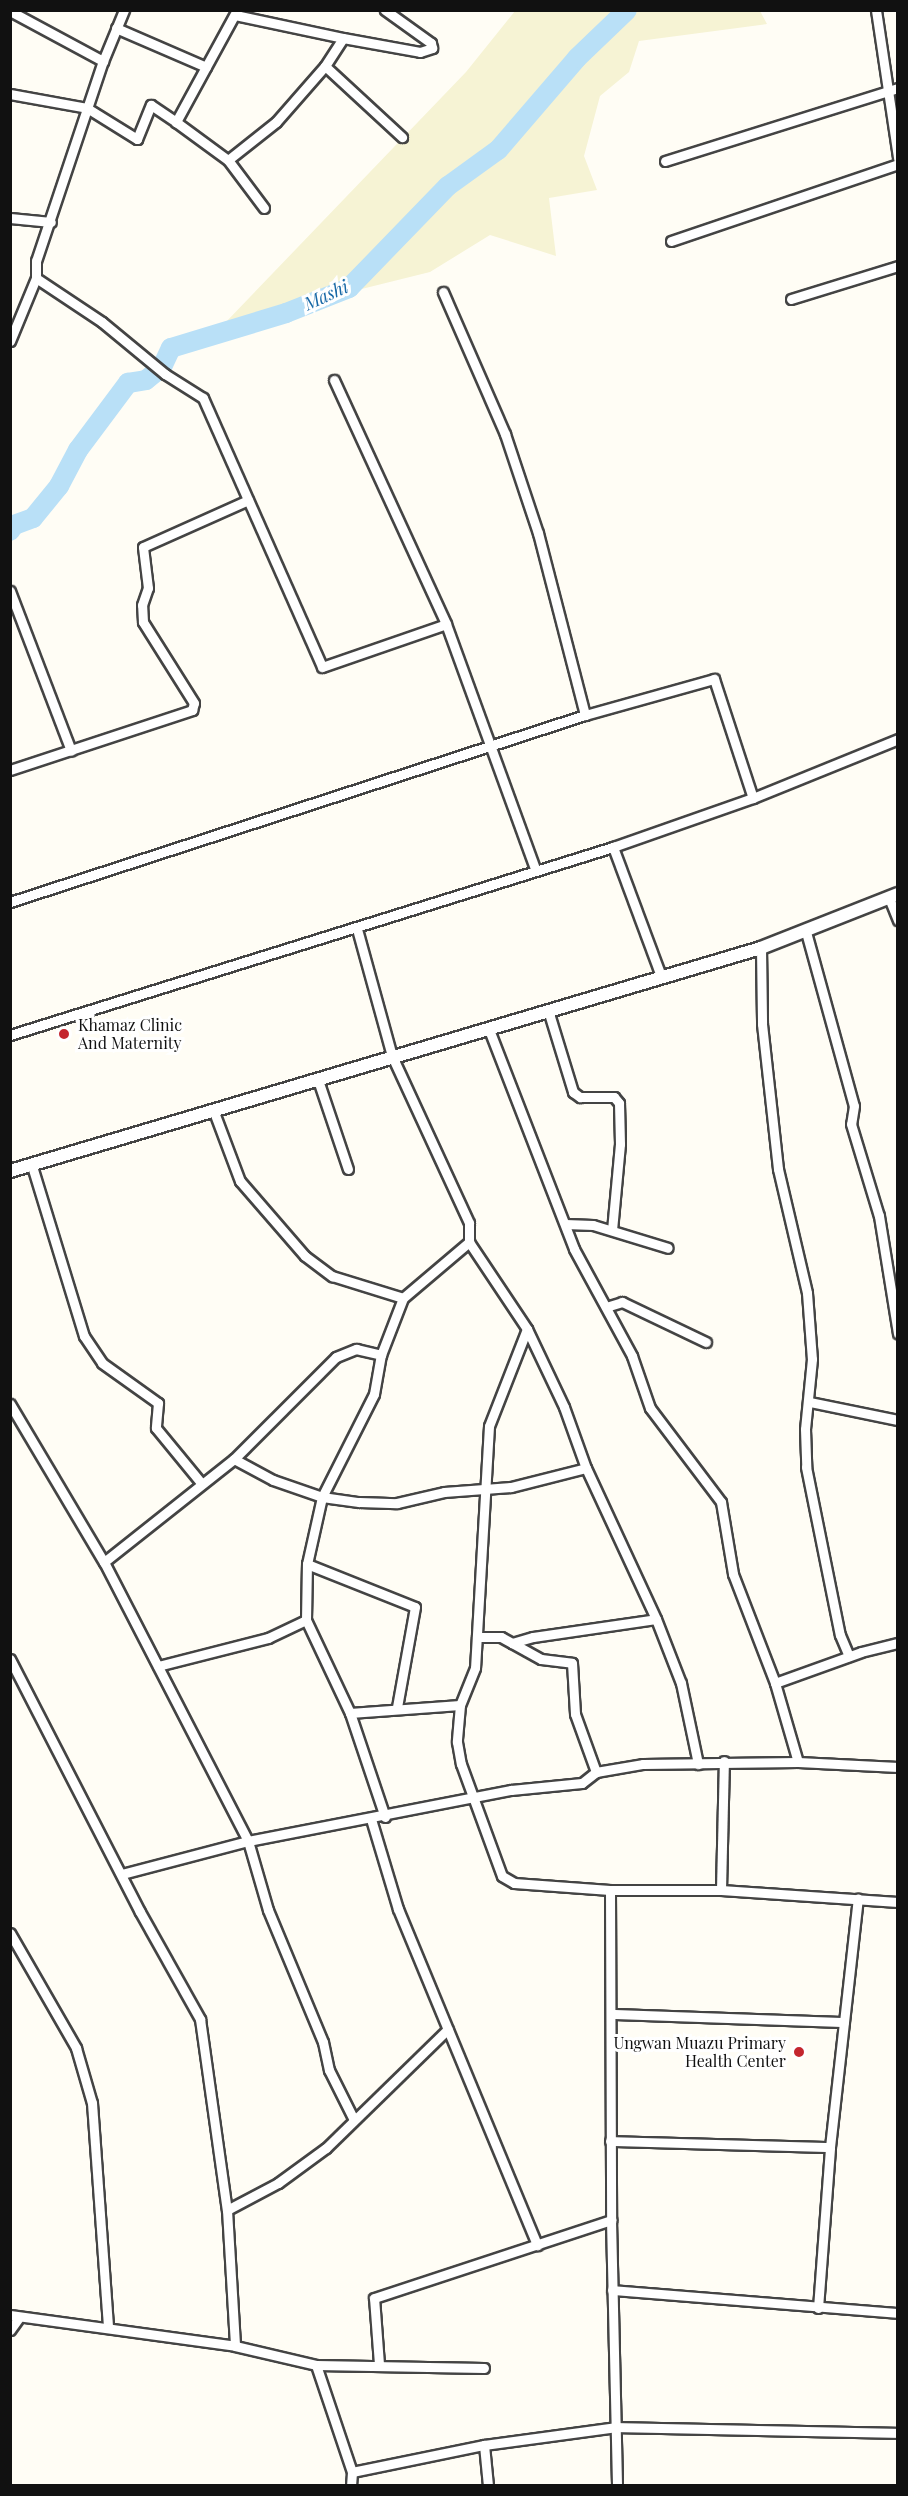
<!DOCTYPE html>
<style>
body{margin:0}
#map{position:relative;width:908px;height:2496px;overflow:hidden;background:#fffdf5;font-family:"Playfair Display",serif}
div>[style]{position:absolute}
.farmland>*{inset:0;background:#f6f3d4}
.river>*{height:20px;margin:-10px;padding:0 10px;transform-origin:10px;border-radius:10px;background:#b9e0f7}
.roads{filter:drop-shadow(2px 0 #444) drop-shadow(-2px 0 #444) drop-shadow(0 2px #444) drop-shadow(0 -2px #444)}
.minor>*{height:9px;margin:-4.5px;padding:0 4.5px;transform-origin:4.5px;border-radius:4.5px;background:#fff}
.tertiary>*{height:12px;margin:-6px;padding:0 6px;transform-origin:6px;border-radius:6px;background:#fff}
.dots>*{width:16px;height:16px;translate:-50% -50%;box-sizing:border-box;border:3px solid #fff;border-radius:50%}
span{translate:-50% -50%;white-space:nowrap;text-align:center;line-height:1.15;-webkit-text-stroke:6px #fff;paint-order:stroke}
.poi-label{font-size:16px;color:#111}
.left{translate:0 -50%;text-align:left}
.right{translate:-100% -50%;text-align:right}
.water-label{font-size:18px;color:#1768a6;font-style:italic}
.frame{position:absolute;inset:0;border:12px solid #111;pointer-events:none}
</style>
<div id="map">
<div class="farmland">
<div style="clip-path:polygon(515px 11px,760px 11px,767px 24px,639px 41px,629px 72px,600px 96px,584px 156px,597px 190px,549px 198px,556px 256px,490px 235px,430px 272px,225px 323px,466px 72px)"></div>
</div>
<div class="river">
<div style="left:10px;top:531px;width:7px;rotate:-56deg"></div>
<div style="left:14px;top:525px;width:20px;rotate:-20deg"></div>
<div style="left:33px;top:518px;width:41px;rotate:-50.9deg"></div>
<div style="left:59px;top:486px;width:41px;rotate:-62.2deg"></div>
<div style="left:78px;top:450px;width:84px;rotate:-53.3deg"></div>
<div style="left:128px;top:383px;width:18px;rotate:-9deg"></div>
<div style="left:146px;top:380px;width:21px;rotate:-39deg"></div>
<div style="left:162px;top:367px;width:21px;rotate:-65deg"></div>
<div style="left:171px;top:348px;width:120px;rotate:-16.9deg"></div>
<div style="left:286px;top:313px;width:68px;rotate:-21.6deg"></div>
<div style="left:349px;top:288px;width:142px;rotate:-45.9deg"></div>
<div style="left:448px;top:186px;width:62px;rotate:-35.8deg"></div>
<div style="left:498px;top:150px;width:121px;rotate:-49.3deg"></div>
<div style="left:577px;top:58px;width:69px;rotate:-43.8deg"></div>
</div>
<div class="roads">
<div class="minor">
<div style="left:237px;top:10px;width:128px;rotate:118.6deg"></div>
<div style="left:176px;top:122px;width:64px;rotate:36.2deg"></div>
<div style="left:228px;top:160px;width:60px;rotate:53.1deg"></div>
<div style="left:876px;top:10px;width:150px;rotate:81.5deg"></div>
<div style="left:10px;top:11px;width:106px;rotate:28.3deg"></div>
<div style="left:235px;top:15px;width:110px;rotate:12deg"></div>
<div style="left:343px;top:38px;width:78px;rotate:10.3deg"></div>
<div style="left:420px;top:52px;width:13px;rotate:-18deg"></div>
<div style="left:432px;top:48px;width:5px;rotate:-101deg"></div>
<div style="left:431px;top:43px;width:57px;rotate:-144.3deg"></div>
<div style="left:116px;top:28px;width:98px;rotate:23.4deg"></div>
<div style="left:325px;top:66px;width:105px;rotate:42.7deg"></div>
<div style="left:10px;top:94px;width:78px;rotate:10.3deg"></div>
<div style="left:87px;top:108px;width:59px;rotate:31.8deg"></div>
<div style="left:137px;top:139px;width:37px;rotate:-68deg"></div>
<div style="left:151px;top:105px;width:30px;rotate:34deg"></div>
<div style="left:228px;top:160px;width:61px;rotate:-38.4deg"></div>
<div style="left:276px;top:122px;width:74px;rotate:-48.8deg"></div>
<div style="left:325px;top:66px;width:33px;rotate:-57deg"></div>
<div style="left:665px;top:161px;width:244px;rotate:-17.4deg"></div>
<div style="left:10px;top:218px;width:41px;rotate:5.6deg"></div>
<div style="left:671px;top:241px;width:240px;rotate:-18.7deg"></div>
<div style="left:36px;top:278px;width:79px;rotate:33.7deg"></div>
<div style="left:102px;top:322px;width:82px;rotate:39.5deg"></div>
<div style="left:165px;top:374px;width:45px;rotate:32.3deg"></div>
<div style="left:203px;top:398px;width:294px;rotate:66.1deg"></div>
<div style="left:322px;top:667px;width:131px;rotate:-19.1deg"></div>
<div style="left:443px;top:292px;width:155px;rotate:66.4deg"></div>
<div style="left:505px;top:434px;width:104px;rotate:71.6deg"></div>
<div style="left:538px;top:533px;width:188px;rotate:75.5deg"></div>
<div style="left:791px;top:299px;width:112px;rotate:-17.1deg"></div>
<div style="left:10px;top:341px;width:68px;rotate:-67.6deg"></div>
<div style="left:36px;top:278px;width:17px;rotate:-90deg"></div>
<div style="left:36px;top:261px;width:211px;rotate:-71.5deg"></div>
<div style="left:103px;top:61px;width:55px;rotate:-67.6deg"></div>
<div style="left:334px;top:380px;width:268px;rotate:65.3deg"></div>
<div style="left:446px;top:624px;width:261px;rotate:70deg"></div>
<div style="left:10px;top:591px;width:171px;rotate:69.1deg"></div>
<div style="left:10px;top:770px;width:192px;rotate:-18.2deg"></div>
<div style="left:192px;top:710px;width:7px;rotate:-74deg"></div>
<div style="left:194px;top:703px;width:96px;rotate:-122.2deg"></div>
<div style="left:143px;top:622px;width:17px;rotate:-93deg"></div>
<div style="left:142px;top:605px;width:18px;rotate:-71deg"></div>
<div style="left:148px;top:588px;width:41px;rotate:-97deg"></div>
<div style="left:143px;top:547px;width:115px;rotate:-24.1deg"></div>
<div style="left:613px;top:847px;width:138px;rotate:69.6deg"></div>
<div style="left:889px;top:898px;width:24px;rotate:68deg"></div>
<div style="left:10px;top:902px;width:605px;rotate:-18.02deg"></div>
<div style="left:585px;top:715px;width:134px;rotate:-15.6deg"></div>
<div style="left:714px;top:679px;width:125px;rotate:71.9deg"></div>
<div style="left:357px;top:929px;width:132px;rotate:74.6deg"></div>
<div style="left:392px;top:1056px;width:184px;rotate:65.2deg"></div>
<div style="left:469px;top:1223px;width:19px;rotate:90deg"></div>
<div style="left:469px;top:1242px;width:105px;rotate:56.3deg"></div>
<div style="left:527px;top:1329px;width:86px;rotate:64.6deg"></div>
<div style="left:564px;top:1407px;width:65px;rotate:70.2deg"></div>
<div style="left:586px;top:1468px;width:166px;rotate:65.1deg"></div>
<div style="left:656px;top:1619px;width:69px;rotate:68.7deg"></div>
<div style="left:681px;top:1683px;width:83px;rotate:78.1deg"></div>
<div style="left:806px;top:932px;width:180px;rotate:74.6deg"></div>
<div style="left:854px;top:1106px;width:18px;rotate:99deg"></div>
<div style="left:851px;top:1124px;width:96px;rotate:73.1deg"></div>
<div style="left:879px;top:1216px;width:119px;rotate:80.8deg"></div>
<div style="left:761px;top:948px;width:76px;rotate:89.2deg"></div>
<div style="left:762px;top:1024px;width:146px;rotate:83.7deg"></div>
<div style="left:778px;top:1169px;width:127px;rotate:76.8deg"></div>
<div style="left:807px;top:1293px;width:66px;rotate:85.7deg"></div>
<div style="left:812px;top:1359px;width:70px;rotate:95.7deg"></div>
<div style="left:805px;top:1429px;width:38px;rotate:88deg"></div>
<div style="left:806px;top:1467px;width:171px;rotate:78.6deg"></div>
<div style="left:840px;top:1635px;width:23px;rotate:67deg"></div>
<div style="left:548px;top:1010px;width:86px;rotate:73deg"></div>
<div style="left:573px;top:1092px;width:9px;rotate:36deg"></div>
<div style="left:580px;top:1097px;width:34px"></div>
<div style="left:614px;top:1097px;width:8px;rotate:50deg"></div>
<div style="left:619px;top:1103px;width:41px;rotate:88.6deg"></div>
<div style="left:620px;top:1144px;width:86px;rotate:95.3deg"></div>
<div style="left:488px;top:1027px;width:238px;rotate:68.8deg"></div>
<div style="left:574px;top:1249px;width:122px;rotate:61.5deg"></div>
<div style="left:632px;top:1356px;width:55px;rotate:70.9deg"></div>
<div style="left:650px;top:1408px;width:118px;rotate:52.9deg"></div>
<div style="left:721px;top:1502px;width:73px;rotate:80.5deg"></div>
<div style="left:733px;top:1574px;width:117px;rotate:68.9deg"></div>
<div style="left:775px;top:1683px;width:82px;rotate:73.8deg"></div>
<div style="left:10px;top:1035px;width:632px;rotate:-17.32deg"></div>
<div style="left:613px;top:847px;width:148px;rotate:-19.3deg"></div>
<div style="left:753px;top:798px;width:157px;rotate:-22.1deg"></div>
<div style="left:318px;top:1080px;width:94px;rotate:71.4deg"></div>
<div style="left:214px;top:1112px;width:74px;rotate:69.4deg"></div>
<div style="left:240px;top:1181px;width:99px;rotate:49.1deg"></div>
<div style="left:305px;top:1256px;width:34px;rotate:37deg"></div>
<div style="left:332px;top:1276px;width:74px;rotate:17.2deg"></div>
<div style="left:32px;top:1166px;width:178px;rotate:73deg"></div>
<div style="left:84px;top:1336px;width:32px;rotate:56deg"></div>
<div style="left:102px;top:1363px;width:69px;rotate:35.5deg"></div>
<div style="left:158px;top:1403px;width:25px;rotate:95deg"></div>
<div style="left:156px;top:1428px;width:72px;rotate:50.6deg"></div>
<div style="left:565px;top:1224px;width:28px;rotate:2deg"></div>
<div style="left:593px;top:1225px;width:78px;rotate:17deg"></div>
<div style="left:606px;top:1307px;width:17px;rotate:-17deg"></div>
<div style="left:622px;top:1302px;width:93px;rotate:25.5deg"></div>
<div style="left:527px;top:1329px;width:104px;rotate:111.4deg"></div>
<div style="left:489px;top:1426px;width:242px;rotate:93.3deg"></div>
<div style="left:475px;top:1668px;width:40px;rotate:112deg"></div>
<div style="left:460px;top:1705px;width:37px;rotate:95deg"></div>
<div style="left:457px;top:1742px;width:22px;rotate:80deg"></div>
<div style="left:461px;top:1764px;width:119px;rotate:69.9deg"></div>
<div style="left:502px;top:1876px;width:14px;rotate:30deg"></div>
<div style="left:514px;top:1883px;width:96px;rotate:4.2deg"></div>
<div style="left:610px;top:1890px;width:111px"></div>
<div style="left:721px;top:1890px;width:177px;rotate:3.9deg"></div>
<div style="left:810px;top:1402px;width:90px;rotate:11.6deg"></div>
<div style="left:10px;top:1404px;width:184px;rotate:59.3deg"></div>
<div style="left:104px;top:1562px;width:314px;rotate:62.7deg"></div>
<div style="left:248px;top:1841px;width:72px;rotate:73.8deg"></div>
<div style="left:268px;top:1910px;width:143px;rotate:67.4deg"></div>
<div style="left:323px;top:2042px;width:29px;rotate:78deg"></div>
<div style="left:329px;top:2070px;width:54px;rotate:63.4deg"></div>
<div style="left:234px;top:1459px;width:44px;rotate:28.3deg"></div>
<div style="left:273px;top:1480px;width:52px;rotate:19.1deg"></div>
<div style="left:322px;top:1497px;width:37px;rotate:8deg"></div>
<div style="left:359px;top:1502px;width:38px;rotate:2deg"></div>
<div style="left:397px;top:1503px;width:48px;rotate:-13.2deg"></div>
<div style="left:444px;top:1492px;width:67px;rotate:-4.3deg"></div>
<div style="left:511px;top:1487px;width:77px;rotate:-14.2deg"></div>
<div style="left:104px;top:1562px;width:166px;rotate:-38.4deg"></div>
<div style="left:234px;top:1459px;width:144px;rotate:-45deg"></div>
<div style="left:336px;top:1357px;width:22px;rotate:-22deg"></div>
<div style="left:356px;top:1349px;width:26px;rotate:13deg"></div>
<div style="left:307px;top:1564px;width:116px;rotate:21.7deg"></div>
<div style="left:415px;top:1607px;width:102px;rotate:100.2deg"></div>
<div style="left:477px;top:1637px;width:24px"></div>
<div style="left:501px;top:1637px;width:13px;rotate:29deg"></div>
<div style="left:512px;top:1643px;width:22px;rotate:-16deg"></div>
<div style="left:533px;top:1637px;width:124px;rotate:-8.3deg"></div>
<div style="left:512px;top:1643px;width:33px;rotate:29deg"></div>
<div style="left:541px;top:1659px;width:31px;rotate:7deg"></div>
<div style="left:572px;top:1663px;width:51px;rotate:86.6deg"></div>
<div style="left:575px;top:1714px;width:62px;rotate:70.1deg"></div>
<div style="left:10px;top:1659px;width:284px;rotate:62.8deg"></div>
<div style="left:140px;top:1912px;width:123px;rotate:60.7deg"></div>
<div style="left:200px;top:2019px;width:193px;rotate:82deg"></div>
<div style="left:227px;top:2210px;width:136px;rotate:86.6deg"></div>
<div style="left:158px;top:1666px;width:114px;rotate:-14.3deg"></div>
<div style="left:268px;top:1638px;width:42px;rotate:-25.3deg"></div>
<div style="left:775px;top:1683px;width:91px;rotate:-19.8deg"></div>
<div style="left:861px;top:1652px;width:38px;rotate:-14deg"></div>
<div style="left:350px;top:1713px;width:110px;rotate:-4.2deg"></div>
<div style="left:385px;top:1817px;width:110px;rotate:-108.6deg"></div>
<div style="left:350px;top:1713px;width:103px;rotate:-115.3deg"></div>
<div style="left:306px;top:1620px;width:56px;rotate:-89deg"></div>
<div style="left:307px;top:1564px;width:69px;rotate:-77.4deg"></div>
<div style="left:322px;top:1497px;width:115px;rotate:-63.2deg"></div>
<div style="left:374px;top:1394px;width:40px;rotate:-80deg"></div>
<div style="left:381px;top:1355px;width:61px;rotate:-68.9deg"></div>
<div style="left:403px;top:1298px;width:87px;rotate:-40.3deg"></div>
<div style="left:371px;top:1819px;width:94px;rotate:73.3deg"></div>
<div style="left:398px;top:1909px;width:364px;rotate:67.5deg"></div>
<div style="left:122px;top:1874px;width:130px;rotate:-14.7deg"></div>
<div style="left:248px;top:1841px;width:268px;rotate:-11deg"></div>
<div style="left:511px;top:1790px;width:71px;rotate:-5.6deg"></div>
<div style="left:582px;top:1783px;width:18px;rotate:-38deg"></div>
<div style="left:596px;top:1772px;width:48px;rotate:-9.7deg"></div>
<div style="left:643px;top:1764px;width:155px;rotate:-0.7deg"></div>
<div style="left:798px;top:1762px;width:100px;rotate:2.9deg"></div>
<div style="left:610px;top:1890px;width:330px;rotate:89.8deg"></div>
<div style="left:611px;top:2220px;width:266px;rotate:88.7deg"></div>
<div style="left:721px;top:1890px;width:129px;rotate:-88.7deg"></div>
<div style="left:10px;top:1933px;width:133px;rotate:60.1deg"></div>
<div style="left:76px;top:2048px;width:57px;rotate:73.8deg"></div>
<div style="left:92px;top:2103px;width:224px;rotate:85.9deg"></div>
<div style="left:612px;top:2014px;width:232px;rotate:2deg"></div>
<div style="left:610px;top:2141px;width:220px;rotate:1.6deg"></div>
<div style="left:227px;top:2210px;width:58px;rotate:-27.9deg"></div>
<div style="left:278px;top:2183px;width:59px;rotate:-36.1deg"></div>
<div style="left:326px;top:2148px;width:170px;rotate:-44.3deg"></div>
<div style="left:612px;top:2290px;width:287px;rotate:4.6deg"></div>
<div style="left:818px;top:2308px;width:161px;rotate:-85.7deg"></div>
<div style="left:830px;top:2147px;width:250px;rotate:-83.6deg"></div>
<div style="left:10px;top:2315px;width:227px;rotate:7.8deg"></div>
<div style="left:235px;top:2346px;width:83px;rotate:13.2deg"></div>
<div style="left:316px;top:2365px;width:168px;rotate:1deg"></div>
<div style="left:10px;top:2330px;width:14px;rotate:-54deg"></div>
<div style="left:379px;top:2364px;width:66px;rotate:-94.3deg"></div>
<div style="left:374px;top:2298px;width:250px;rotate:-18.2deg"></div>
<div style="left:316px;top:2365px;width:113px;rotate:71.4deg"></div>
<div style="left:352px;top:2472px;width:14px;rotate:94deg"></div>
<div style="left:484px;top:2445px;width:41px;rotate:84.4deg"></div>
<div style="left:352px;top:2472px;width:135px;rotate:-11.6deg"></div>
<div style="left:484px;top:2445px;width:134px;rotate:-7.7deg"></div>
<div style="left:617px;top:2427px;width:281px;rotate:1.2deg"></div>
</div>
<div class="tertiary">
<div style="left:10px;top:1171px;width:783px;rotate:-16.54deg"></div>
<div style="left:761px;top:948px;width:147px;rotate:-21.5deg"></div>
</div>
</div>
<div class="dots">
<div style="left:64px;top:1034px;background:#c4262e"></div>
<div style="left:799px;top:2052px;background:#c4262e"></div>
</div>
<div class="poi-label">
<span class="left" style="left:78px;top:1034px">Khamaz Clinic<br>And Maternity</span>
<span class="right" style="left:786px;top:2052px">Ungwan Muazu Primary<br>Health Center</span>
</div>
<div class="water-label">
<span style="left:326px;top:295px;rotate:-25deg">Mashi</span>
</div>
<div class="frame"></div>
</div>
